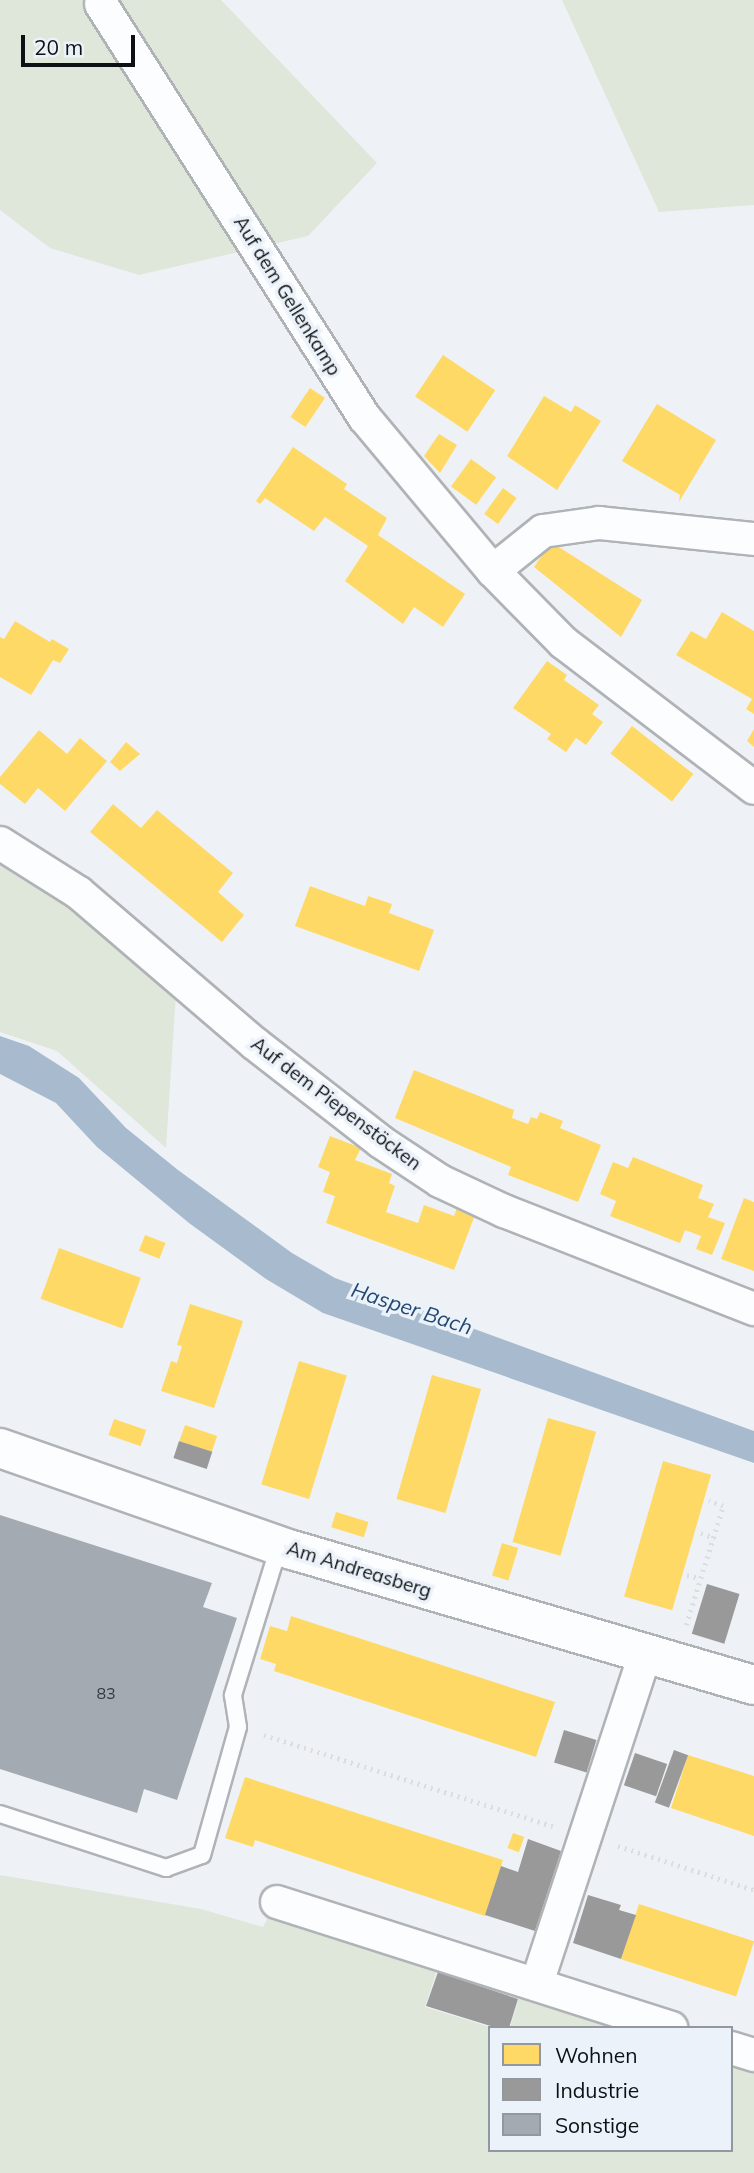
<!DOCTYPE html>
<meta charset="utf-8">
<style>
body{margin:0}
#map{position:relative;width:754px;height:2173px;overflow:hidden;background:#eef2f6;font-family:Mulish,sans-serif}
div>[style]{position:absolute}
.green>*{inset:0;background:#dfe7da}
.water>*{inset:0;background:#a8bbce}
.homes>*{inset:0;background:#ffd966;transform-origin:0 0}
.industry>*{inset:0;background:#999;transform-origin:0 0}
.building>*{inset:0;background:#a4aab1}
.path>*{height:4.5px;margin-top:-2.25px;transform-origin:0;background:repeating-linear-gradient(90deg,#dcdede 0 2px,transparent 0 7px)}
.roads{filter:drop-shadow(2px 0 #b0b3b6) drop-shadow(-2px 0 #b0b3b6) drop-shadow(0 2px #b0b3b6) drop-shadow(0 -2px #b0b3b6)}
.lane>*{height:16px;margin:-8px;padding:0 8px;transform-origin:8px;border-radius:8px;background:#fcfdfe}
.street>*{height:32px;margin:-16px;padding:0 16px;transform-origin:16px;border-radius:16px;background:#fcfdfe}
.secondary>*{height:38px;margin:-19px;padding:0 19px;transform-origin:19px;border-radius:19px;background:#fcfdfe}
span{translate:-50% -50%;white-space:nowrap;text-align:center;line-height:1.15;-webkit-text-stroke:7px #ebf2fa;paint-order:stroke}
.number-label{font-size:16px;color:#34373a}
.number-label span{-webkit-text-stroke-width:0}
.street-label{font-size:19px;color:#0e1113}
.water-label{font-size:21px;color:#24486f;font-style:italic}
.legend{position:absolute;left:488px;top:2026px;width:245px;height:126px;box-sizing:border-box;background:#ebf2fa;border:2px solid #93989e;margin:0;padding:9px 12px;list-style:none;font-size:21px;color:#0e1113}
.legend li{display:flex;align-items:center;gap:14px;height:35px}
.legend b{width:35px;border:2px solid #93989e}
.scale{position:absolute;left:21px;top:35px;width:114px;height:32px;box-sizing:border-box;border:4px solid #0e1113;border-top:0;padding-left:9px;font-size:21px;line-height:24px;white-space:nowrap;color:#0e1113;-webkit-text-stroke:5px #ebf2fa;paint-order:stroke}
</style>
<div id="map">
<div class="green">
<div style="clip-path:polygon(0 0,221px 0,377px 163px,308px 236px,139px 275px,50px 248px,0 210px)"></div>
<div style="clip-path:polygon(562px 0,754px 0,754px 205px,659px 212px)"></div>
<div style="clip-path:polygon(0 854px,76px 903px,176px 994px,166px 1148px,57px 1051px,0 1032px)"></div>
<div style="clip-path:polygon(0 1875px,201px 1909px,263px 1927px,269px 1916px,437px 1970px,425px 2007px,493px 2028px,490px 2028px,490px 2150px,731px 2150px,731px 2065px,754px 2072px,754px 2173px,0 2173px)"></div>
<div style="clip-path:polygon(519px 1998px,614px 2028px,510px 2028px)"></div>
</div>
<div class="water">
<div style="clip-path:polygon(0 1036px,29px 1046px,79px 1078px,126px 1128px,178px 1170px,292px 1253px,335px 1278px,754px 1431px,754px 1463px,323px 1313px,266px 1279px,189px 1223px,97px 1147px,56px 1103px,0 1074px)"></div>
</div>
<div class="homes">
<div style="left:443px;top:355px;width:63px;height:50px;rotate:34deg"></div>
<div style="left:310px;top:388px;width:18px;height:35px;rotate:34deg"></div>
<div style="clip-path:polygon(544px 396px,571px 412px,575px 405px,601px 421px,557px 490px,507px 456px)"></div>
<div style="clip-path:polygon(657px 404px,716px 440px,679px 502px,680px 495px,622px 461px)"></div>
<div style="clip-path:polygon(439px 434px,457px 445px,440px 473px,424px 456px)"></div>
<div style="clip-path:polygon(293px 447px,347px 484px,344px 489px,387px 518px,378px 535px,465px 594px,443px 627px,414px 607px,403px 624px,345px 581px,368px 546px,325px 517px,314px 531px,265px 498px,260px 504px,256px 501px)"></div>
<div style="left:471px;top:459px;width:31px;height:34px;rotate:36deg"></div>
<div style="left:503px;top:488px;width:17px;height:32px;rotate:36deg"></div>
<div style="clip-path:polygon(551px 542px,642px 600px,621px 637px,534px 567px)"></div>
<div style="clip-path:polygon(722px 612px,754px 631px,754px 714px,746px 709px,752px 699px,676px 655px,691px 631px,706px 639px)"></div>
<div style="clip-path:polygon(15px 621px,50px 642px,52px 639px,69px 649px,60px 663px,53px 660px,31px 695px,0 677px,0 637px,4px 639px)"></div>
<div style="clip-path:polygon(547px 661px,567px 675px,564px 680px,599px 705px,592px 714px,603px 722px,586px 745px,576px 738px,566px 752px,547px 739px,551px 734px,513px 708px)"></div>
<div style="left:632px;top:726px;width:78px;height:35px;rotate:38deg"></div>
<div style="clip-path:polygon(754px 729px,754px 747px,747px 741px)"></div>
<div style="clip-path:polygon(39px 730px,67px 754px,80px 738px,107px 761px,65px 811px,38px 788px,25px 804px,0 784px,0 777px)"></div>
<div style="clip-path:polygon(126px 742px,140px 754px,120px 771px,110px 762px)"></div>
<div style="clip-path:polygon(113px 804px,141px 828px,157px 810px,233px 873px,218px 892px,244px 915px,222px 942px,90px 832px)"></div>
<div style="clip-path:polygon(310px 886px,365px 906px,368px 896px,392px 904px,389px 913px,434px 930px,419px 971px,295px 926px)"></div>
<div style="clip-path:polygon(414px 1070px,514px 1110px,512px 1118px,528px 1124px,531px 1117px,537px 1119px,540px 1112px,563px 1121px,560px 1128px,601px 1145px,578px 1202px,508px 1175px,511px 1167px,395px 1118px)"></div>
<div style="clip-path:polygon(330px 1136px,361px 1148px,355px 1160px,392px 1174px,389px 1183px,395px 1186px,386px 1212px,418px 1223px,424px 1205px,454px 1216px,457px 1208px,475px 1215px,454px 1270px,326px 1223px,335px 1196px,323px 1192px,330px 1172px,318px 1167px)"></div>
<div style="clip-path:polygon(633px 1157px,703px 1185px,698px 1198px,714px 1204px,708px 1217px,725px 1223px,712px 1255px,696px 1249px,701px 1236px,685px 1230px,680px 1243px,610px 1216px,616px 1201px,600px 1194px,613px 1162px,628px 1168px)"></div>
<div style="clip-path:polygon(744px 1198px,754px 1202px,754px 1271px,721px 1259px)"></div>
<div style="left:145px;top:1235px;width:22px;height:17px;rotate:21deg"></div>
<div style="left:59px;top:1248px;width:87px;height:54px;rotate:20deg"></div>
<div style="clip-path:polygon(190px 1304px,243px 1321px,214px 1408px,161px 1391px,171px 1361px,177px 1363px,182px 1346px,177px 1345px)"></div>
<div style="left:299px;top:1361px;width:50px;height:129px;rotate:17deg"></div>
<div style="left:432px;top:1375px;width:51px;height:129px;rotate:16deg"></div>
<div style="left:548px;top:1418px;width:50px;height:129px;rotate:16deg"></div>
<div style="left:114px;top:1419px;width:34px;height:17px;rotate:19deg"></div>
<div style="left:185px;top:1425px;width:34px;height:17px;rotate:19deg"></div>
<div style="left:663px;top:1461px;width:50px;height:141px;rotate:16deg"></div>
<div style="left:336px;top:1512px;width:34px;height:16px;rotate:17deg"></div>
<div style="left:502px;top:1543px;width:17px;height:34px;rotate:17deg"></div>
<div style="clip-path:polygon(291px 1616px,555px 1702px,536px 1757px,274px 1671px,276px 1664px,260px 1659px,270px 1626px,287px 1631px)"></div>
<div style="clip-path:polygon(688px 1755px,754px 1776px,754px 1836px,671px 1808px)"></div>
<div style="clip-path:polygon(245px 1777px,503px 1860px,485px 1916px,255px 1840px,253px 1847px,225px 1838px)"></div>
<div style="left:513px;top:1833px;width:12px;height:16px;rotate:20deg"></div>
<div style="left:639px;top:1904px;width:121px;height:58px;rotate:18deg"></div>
</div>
<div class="industry">
<div style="left:179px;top:1441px;width:35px;height:18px;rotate:18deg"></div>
<div style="left:707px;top:1584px;width:34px;height:52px;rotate:17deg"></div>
<div style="left:564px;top:1730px;width:34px;height:34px;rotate:17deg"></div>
<div style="left:674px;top:1750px;width:15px;height:56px;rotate:20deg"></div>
<div style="left:635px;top:1753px;width:34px;height:34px;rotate:19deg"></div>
<div style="clip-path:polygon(528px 1839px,561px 1851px,535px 1931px,485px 1915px,501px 1866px,518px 1872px)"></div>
<div style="clip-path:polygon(588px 1895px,621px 1905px,619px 1910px,636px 1915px,621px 1959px,573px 1943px)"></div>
<div style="clip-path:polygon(438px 1972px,518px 1999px,509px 2028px,497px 2028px,426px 2006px)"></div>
</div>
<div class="building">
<div style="clip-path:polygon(0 1515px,212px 1583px,203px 1607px,237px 1618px,177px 1800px,144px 1789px,137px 1813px,0 1769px)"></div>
</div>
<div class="path">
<div style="left:701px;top:1533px;width:15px;rotate:20deg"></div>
<div style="left:687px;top:1575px;width:12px;rotate:14deg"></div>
<div style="left:686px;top:1625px;width:125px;rotate:-72.7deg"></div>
<div style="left:723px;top:1506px;width:15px;rotate:-160deg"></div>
<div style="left:264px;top:1735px;width:303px;rotate:17.5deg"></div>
<div style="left:618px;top:1846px;width:143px;rotate:17.9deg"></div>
</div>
<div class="roads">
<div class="lane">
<div style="left:0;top:1814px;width:175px;rotate:18deg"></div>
<div style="left:166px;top:1868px;width:38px;rotate:-20deg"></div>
<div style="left:202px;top:1855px;width:133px;rotate:-74.3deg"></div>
<div style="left:238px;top:1727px;width:32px;rotate:-99deg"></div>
<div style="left:233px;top:1695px;width:156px;rotate:-72.8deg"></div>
</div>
<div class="street">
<div style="left:101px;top:4px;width:491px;rotate:57.5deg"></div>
<div style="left:365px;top:418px;width:199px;rotate:50.1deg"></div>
<div style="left:493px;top:571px;width:101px;rotate:45.4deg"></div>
<div style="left:564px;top:643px;width:239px;rotate:37.3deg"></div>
<div style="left:493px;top:571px;width:64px;rotate:-38.7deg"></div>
<div style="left:543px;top:531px;width:57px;rotate:-8.1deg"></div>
<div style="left:599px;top:523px;width:156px;rotate:5.9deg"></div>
<div style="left:0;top:843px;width:93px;rotate:32.3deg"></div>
<div style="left:79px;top:893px;width:230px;rotate:40.6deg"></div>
<div style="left:254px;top:1043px;width:161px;rotate:37.9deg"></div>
<div style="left:381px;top:1142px;width:71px;rotate:33.5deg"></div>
<div style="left:440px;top:1181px;width:71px;rotate:25.1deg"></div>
<div style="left:504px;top:1211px;width:269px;rotate:21.4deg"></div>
<div style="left:277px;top:1902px;width:414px;rotate:17.7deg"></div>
<div style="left:537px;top:1983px;width:346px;rotate:-71.8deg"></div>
<div style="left:731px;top:2048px;width:24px;rotate:17deg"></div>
</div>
<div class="secondary">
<div style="left:0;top:1448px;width:309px;rotate:19.3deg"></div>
<div style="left:292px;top:1550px;width:481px;rotate:16.3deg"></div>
</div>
</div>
<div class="number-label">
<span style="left:106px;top:1693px">83</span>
</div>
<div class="street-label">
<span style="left:287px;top:296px;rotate:58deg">Auf dem Gellenkamp</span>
<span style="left:336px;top:1104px;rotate:37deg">Auf dem Piepenstöcken</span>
<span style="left:359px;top:1570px;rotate:17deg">Am Andreasberg</span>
</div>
<div class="water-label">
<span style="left:412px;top:1308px;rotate:18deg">Hasper Bach</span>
</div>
<ul class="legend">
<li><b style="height:19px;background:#ffd966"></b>Wohnen</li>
<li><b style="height:19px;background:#999"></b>Industrie</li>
<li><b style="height:19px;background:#a4aab1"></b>Sonstige</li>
</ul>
<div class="scale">20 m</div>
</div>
